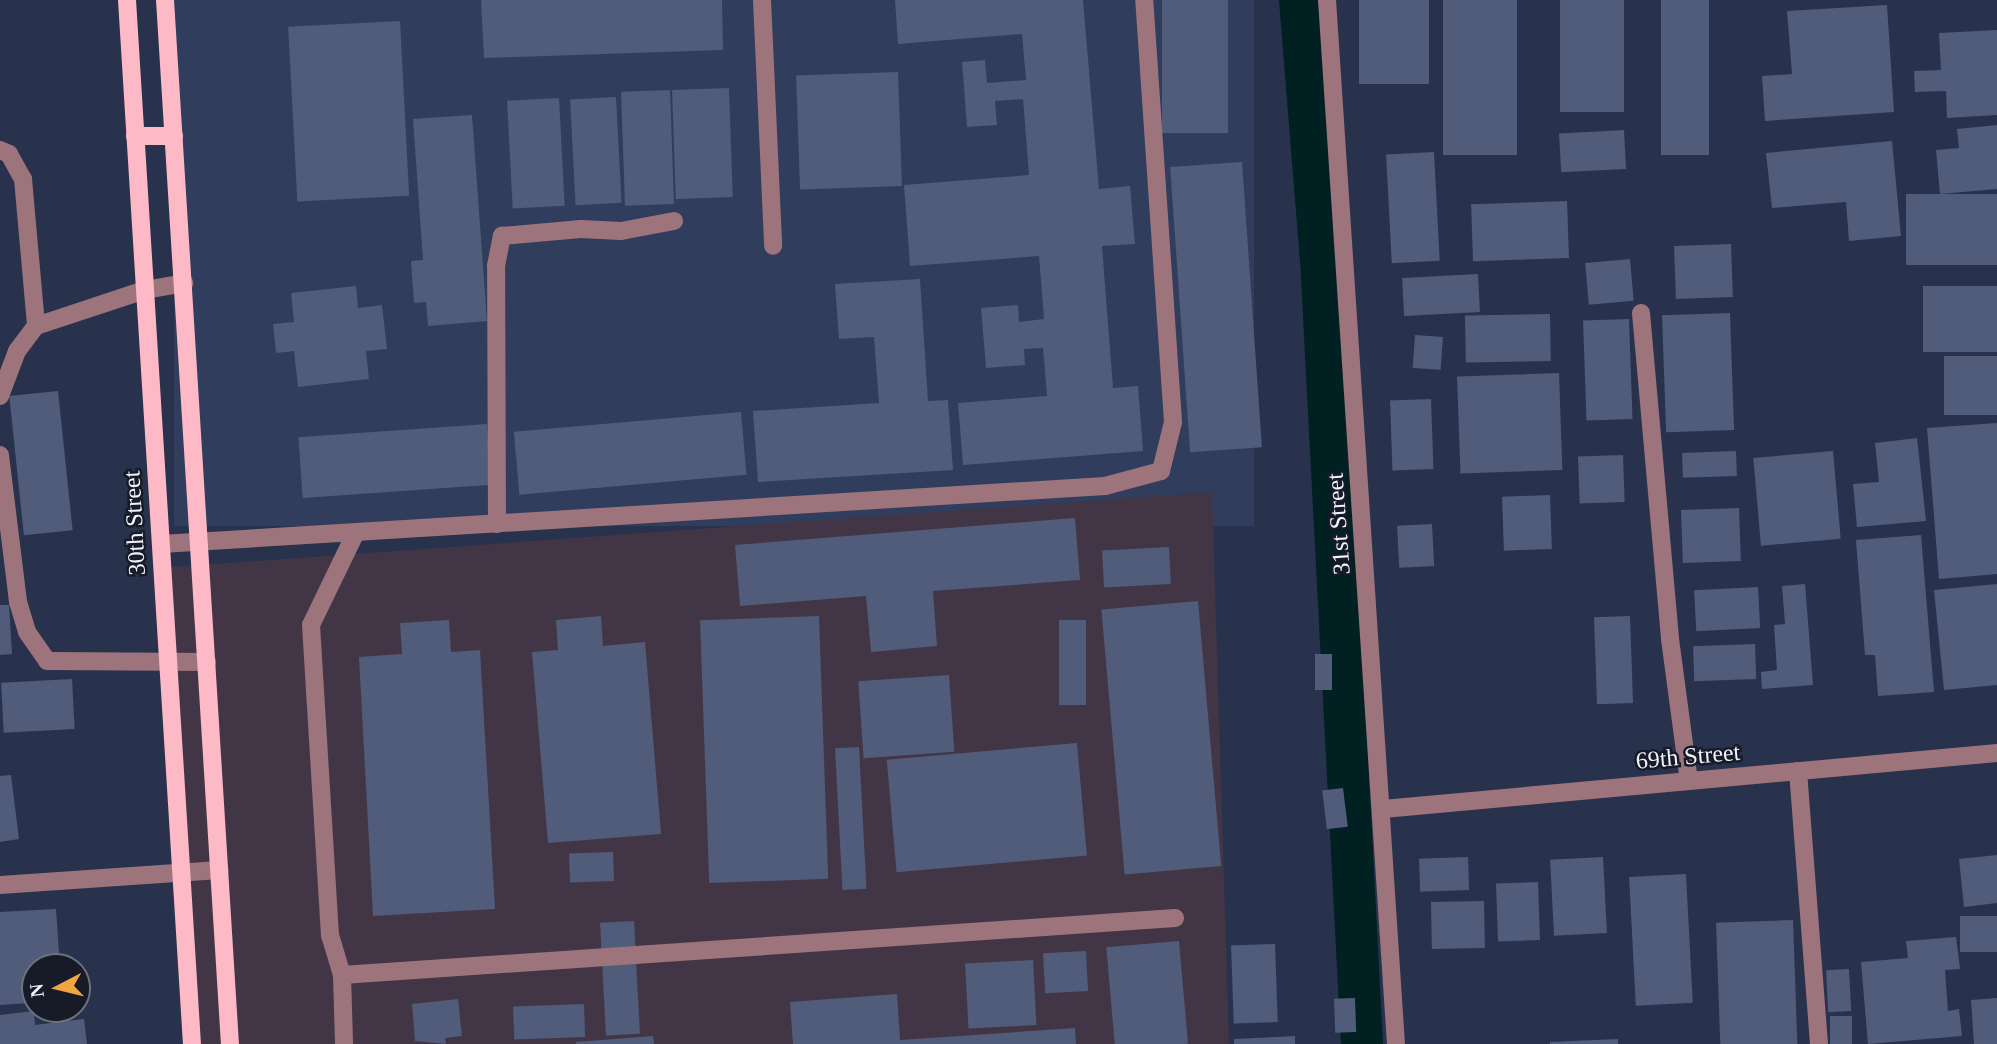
<!DOCTYPE html>
<style>
body{margin:0}
#map{position:relative;width:1997px;height:1044px;overflow:hidden;background:#28324d;font-family:Georgia,serif}
div>[style]{position:absolute}
.built>*{inset:0;background:#303d5d;transform-origin:0 0}
.medical>*{inset:0;background:#423646}
.canal>*{height:42px;margin:-21px;padding:0 21px;transform-origin:21px;border-radius:21px;background:#012022}
.building>*{inset:0;background:#505c79;transform-origin:0 0}
.minor>*{height:18px;margin:-9px;padding:0 9px;transform-origin:9px;border-radius:9px;background:#9e747c}
.major>*{height:18px;margin:-9px;padding:0 9px;transform-origin:9px;border-radius:9px;background:#feb9c7}
span{translate:-50% -50%;white-space:nowrap;text-align:center;line-height:1.15;-webkit-text-stroke:5px #161b27;paint-order:stroke}
.street-label{font-size:24px;color:#f0f4ff}
.north{position:absolute;left:21px;top:953px;width:70px;height:70px;box-sizing:border-box;background:#161b27;border:2px solid #6d727d;border-radius:50%;rotate:263deg;font-size:19px;font-weight:700;line-height:28px;text-align:center;color:#f0f4ff}
.north::after{content:'';display:block;margin:auto;width:24px;height:32px;background:#f1a540;clip-path:polygon(50% 0,100% 100%,50% 72%,0 100%)}
</style>
<div id="map">
<div class="built">
<div style="left:174px;top:0;width:1080px;height:526px"></div>
</div>
<div class="medical">
<div style="clip-path:polygon(1212px 492px,1229px 1044px,195px 1044px,160px 568px)"></div>
</div>
<div class="canal">
<div style="left:1300px;top:0;width:260px;rotate:85.4deg"></div>
<div style="left:1321px;top:259px;width:786px;rotate:87.01deg"></div>
</div>
<div class="building">
<div style="clip-path:polygon(481px 0,722px 0,723px 50px,484px 58px)"></div>
<div style="clip-path:polygon(895px 0,1083px 0,1099px 189px,1130px 186px,1135px 244px,1102px 246px,1113px 388px,1138px 386px,1143px 451px,963px 465px,958px 403px,1047px 396px,1043px 348px,1024px 349px,1025px 365px,986px 368px,981px 308px,1018px 305px,1019px 322px,1044px 319px,1039px 256px,910px 266px,904px 185px,1029px 175px,1023px 99px,995px 101px,997px 125px,967px 127px,962px 62px,985px 60px,987px 83px,1026px 80px,1022px 34px,898px 44px)"></div>
<div style="left:1162px;top:0;width:66px;height:133px"></div>
<div style="left:1359px;top:0;width:70px;height:84px"></div>
<div style="left:1443px;top:0;width:74px;height:155px"></div>
<div style="left:1560px;top:0;width:64px;height:112px"></div>
<div style="left:1661px;top:0;width:48px;height:155px"></div>
<div style="clip-path:polygon(1887px 5px,1894px 112px,1765px 121px,1762px 76px,1792px 74px,1787px 11px)"></div>
<div style="left:400px;top:21px;width:175px;height:112px;rotate:87deg"></div>
<div style="clip-path:polygon(1997px 30px,1997px 115px,1947px 118px,1946px 91px,1915px 92px,1914px 71px,1941px 70px,1939px 33px)"></div>
<div style="left:898px;top:72px;width:114px;height:102px;rotate:88deg"></div>
<div style="left:729px;top:88px;width:109px;height:57px;rotate:88deg"></div>
<div style="left:670px;top:90px;width:114px;height:49px;rotate:88deg"></div>
<div style="left:616px;top:97px;width:106px;height:46px;rotate:87deg"></div>
<div style="left:559px;top:98px;width:108px;height:52px;rotate:87deg"></div>
<div style="clip-path:polygon(472px 115px,487px 321px,428px 326px,426px 302px,414px 303px,411px 261px,423px 260px,413px 119px)"></div>
<div style="clip-path:polygon(1997px 125px,1997px 189px,1940px 194px,1936px 150px,1959px 148px,1957px 129px)"></div>
<div style="left:1624px;top:130px;width:39px;height:65px;rotate:87deg"></div>
<div style="clip-path:polygon(1892px 141px,1901px 236px,1849px 241px,1846px 202px,1772px 208px,1766px 153px)"></div>
<div style="left:1434px;top:152px;width:109px;height:48px;rotate:87deg"></div>
<div style="left:1242px;top:162px;width:286px;height:72px;rotate:86deg"></div>
<div style="left:1997px;top:194px;width:71px;height:91px;rotate:90deg"></div>
<div style="left:1567px;top:201px;width:57px;height:96px;rotate:88deg"></div>
<div style="left:1731px;top:244px;width:53px;height:57px;rotate:88deg"></div>
<div style="left:1630px;top:259px;width:42px;height:45px;rotate:85deg"></div>
<div style="left:1478px;top:274px;width:38px;height:76px;rotate:87deg"></div>
<div style="clip-path:polygon(920px 279px,928px 401px,948px 400px,953px 470px,758px 482px,753px 411px,879px 403px,874px 337px,839px 339px,835px 284px)"></div>
<div style="clip-path:polygon(356px 286px,358px 308px,382px 305px,387px 349px,366px 351px,369px 379px,298px 387px,294px 351px,276px 353px,273px 324px,294px 322px,291px 293px)"></div>
<div style="left:1997px;top:286px;width:66px;height:74px;rotate:90deg"></div>
<div style="left:1730px;top:313px;width:117px;height:68px;rotate:88deg"></div>
<div style="left:1550px;top:314px;width:47px;height:85px;rotate:89deg"></div>
<div style="left:1629px;top:319px;width:100px;height:46px;rotate:88deg"></div>
<div style="left:1415px;top:335px;width:28px;height:33px;rotate:4deg"></div>
<div style="left:1997px;top:356px;width:59px;height:53px;rotate:90deg"></div>
<div style="left:1559px;top:373px;width:97px;height:102px;rotate:88deg"></div>
<div style="left:58px;top:391px;width:140px;height:49px;rotate:84deg"></div>
<div style="left:1431px;top:399px;width:70px;height:41px;rotate:88deg"></div>
<div style="left:741px;top:412px;width:63px;height:228px;rotate:85deg"></div>
<div style="clip-path:polygon(1997px 423px,1997px 574px,1939px 579px,1927px 428px)"></div>
<div style="left:487px;top:424px;width:61px;height:189px;rotate:86deg"></div>
<div style="clip-path:polygon(1917px 438px,1926px 521px,1857px 527px,1853px 484px,1879px 482px,1875px 443px)"></div>
<div style="left:1736px;top:451px;width:25px;height:54px;rotate:88deg"></div>
<div style="left:1833px;top:451px;width:88px;height:80px;rotate:85deg"></div>
<div style="left:1623px;top:455px;width:47px;height:45px;rotate:88deg"></div>
<div style="left:1550px;top:495px;width:54px;height:48px;rotate:88deg"></div>
<div style="left:1739px;top:508px;width:53px;height:58px;rotate:88deg"></div>
<div style="clip-path:polygon(1075px 518px,1080px 580px,933px 591px,937px 646px,871px 652px,866px 596px,740px 606px,735px 545px)"></div>
<div style="left:1432px;top:524px;width:42px;height:35px;rotate:87deg"></div>
<div style="clip-path:polygon(1921px 535px,1934px 692px,1878px 696px,1875px 655px,1865px 655px,1856px 540px)"></div>
<div style="left:1169px;top:547px;width:37px;height:67px;rotate:87deg"></div>
<div style="clip-path:polygon(1805px 584px,1813px 685px,1762px 689px,1761px 672px,1777px 670px,1774px 625px,1785px 624px,1782px 586px)"></div>
<div style="clip-path:polygon(1997px 584px,1997px 685px,1944px 690px,1934px 590px)"></div>
<div style="left:1758px;top:587px;width:41px;height:64px;rotate:87deg"></div>
<div style="left:1198px;top:601px;width:266px;height:97px;rotate:85deg"></div>
<div style="clip-path:polygon(0 605px,9px 605px,12px 654px,0 655px)"></div>
<div style="clip-path:polygon(601px 616px,603px 646px,645px 642px,661px 834px,548px 843px,532px 652px,558px 650px,556px 620px)"></div>
<div style="left:819px;top:616px;width:263px;height:119px;rotate:88deg"></div>
<div style="left:1630px;top:616px;width:87px;height:36px;rotate:88deg"></div>
<div style="clip-path:polygon(449px 620px,451px 652px,480px 650px,495px 909px,373px 916px,359px 657px,402px 654px,400px 623px)"></div>
<div style="left:1059px;top:620px;width:27px;height:85px"></div>
<div style="left:1755px;top:644px;width:35px;height:62px;rotate:88deg"></div>
<div style="left:1315px;top:654px;width:17px;height:36px"></div>
<div style="left:949px;top:675px;width:77px;height:91px;rotate:86deg"></div>
<div style="left:72px;top:679px;width:50px;height:71px;rotate:87deg"></div>
<div style="left:1077px;top:743px;width:113px;height:191px;rotate:85deg"></div>
<div style="left:859px;top:747px;width:142px;height:24px;rotate:87deg"></div>
<div style="clip-path:polygon(11px 775px,19px 839px,0 842px,0 776px)"></div>
<div style="left:1343px;top:788px;width:39px;height:21px;rotate:83deg"></div>
<div style="left:613px;top:852px;width:29px;height:44px;rotate:88deg"></div>
<div style="clip-path:polygon(1997px 855px,1997px 903px,1964px 907px,1959px 859px)"></div>
<div style="left:1468px;top:857px;width:33px;height:49px;rotate:88deg"></div>
<div style="left:1603px;top:857px;width:76px;height:53px;rotate:87deg"></div>
<div style="left:1686px;top:874px;width:129px;height:57px;rotate:87deg"></div>
<div style="left:1538px;top:882px;width:58px;height:42px;rotate:88deg"></div>
<div style="left:1484px;top:901px;width:47px;height:53px;rotate:89deg"></div>
<div style="clip-path:polygon(56px 909px,60px 967px,35px 967px,35px 997px,28px 997px,29px 1003px,0 1005px,0 912px)"></div>
<div style="left:1997px;top:916px;width:36px;height:37px;rotate:90deg"></div>
<div style="left:1793px;top:920px;width:124px;height:77px;rotate:88deg"></div>
<div style="left:634px;top:921px;width:113px;height:34px;rotate:87deg"></div>
<div style="clip-path:polygon(1956px 937px,1960px 969px,1945px 970px,1948px 1011px,1959px 1009px,1962px 1036px,1868px 1044px,1861px 962px,1908px 958px,1906px 941px)"></div>
<div style="left:1179px;top:941px;width:103px;height:73px;rotate:85deg"></div>
<div style="left:1275px;top:944px;width:78px;height:44px;rotate:88deg"></div>
<div style="left:1086px;top:951px;width:40px;height:43px;rotate:87deg"></div>
<div style="left:1033px;top:960px;width:65px;height:68px;rotate:87deg"></div>
<div style="left:1849px;top:969px;width:42px;height:23px;rotate:87deg"></div>
<div style="clip-path:polygon(897px 994px,900px 1040px,1075px 1028px,1076px 1044px,793px 1044px,790px 1002px)"></div>
<div style="left:1355px;top:998px;width:34px;height:21px;rotate:88deg"></div>
<div style="clip-path:polygon(1997px 998px,1997px 1044px,1974px 1044px,1971px 1000px)"></div>
<div style="clip-path:polygon(458px 999px,462px 1036px,445px 1038px,446px 1044px,415px 1041px,412px 1004px)"></div>
<div style="left:584px;top:1004px;width:33px;height:71px;rotate:88deg"></div>
<div style="clip-path:polygon(34px 1011px,35px 1025px,84px 1019px,87px 1044px,0 1044px,0 1015px)"></div>
<div style="left:1830px;top:1016px;width:22px;height:28px"></div>
<div style="clip-path:polygon(653px 1036px,654px 1044px,576px 1044px,576px 1042px)"></div>
<div style="clip-path:polygon(1295px 1036px,1295px 1044px,1234px 1044px,1234px 1039px)"></div>
<div style="clip-path:polygon(1618px 1039px,1618px 1044px,1550px 1044px,1550px 1042px)"></div>
</div>
<div class="minor">
<div style="left:762px;top:0;width:246px;rotate:87.4deg"></div>
<div style="left:1327px;top:0;width:1046px;rotate:86.22deg"></div>
<div style="left:0;top:150px;width:10px;rotate:24deg"></div>
<div style="left:9px;top:154px;width:29px;rotate:61deg"></div>
<div style="left:23px;top:179px;width:148px;rotate:84.9deg"></div>
<div style="left:1641px;top:313px;width:327px;rotate:84.9deg"></div>
<div style="left:1670px;top:639px;width:143px;rotate:82.4deg"></div>
<div style="left:0;top:396px;width:48px;rotate:-69.3deg"></div>
<div style="left:17px;top:351px;width:31px;rotate:-53deg"></div>
<div style="left:36px;top:326px;width:115px;rotate:-18.3deg"></div>
<div style="left:145px;top:290px;width:40px;rotate:-10deg"></div>
<div style="left:0;top:455px;width:148px;rotate:83deg"></div>
<div style="left:18px;top:602px;width:31px;rotate:73deg"></div>
<div style="left:27px;top:632px;width:35px;rotate:55deg"></div>
<div style="left:47px;top:661px;width:160px;rotate:0.4deg"></div>
<div style="left:497px;top:524px;width:258px;rotate:-90.2deg"></div>
<div style="left:496px;top:266px;width:31px;rotate:-79deg"></div>
<div style="left:502px;top:236px;width:79px;rotate:-5.1deg"></div>
<div style="left:581px;top:229px;width:40px;rotate:2.9deg"></div>
<div style="left:621px;top:231px;width:54px;rotate:-10.7deg"></div>
<div style="left:355px;top:534px;width:101px;rotate:115.8deg"></div>
<div style="left:311px;top:625px;width:311px;rotate:86.5deg"></div>
<div style="left:330px;top:935px;width:42px;rotate:73.3deg"></div>
<div style="left:342px;top:975px;width:835px;rotate:-3.91deg"></div>
<div style="left:161px;top:544px;width:946px;rotate:-3.52deg"></div>
<div style="left:1105px;top:486px;width:58px;rotate:-15deg"></div>
<div style="left:1161px;top:471px;width:50px;rotate:-76.2deg"></div>
<div style="left:1173px;top:422px;width:423px;rotate:-93.9deg"></div>
<div style="left:1798px;top:771px;width:274px;rotate:85.6deg"></div>
<div style="left:1383px;top:809px;width:617px;rotate:-5.21deg"></div>
<div style="left:0;top:885px;width:220px;rotate:-3.9deg"></div>
<div style="left:342px;top:975px;width:69px;rotate:88.3deg"></div>
</div>
<div class="major">
<div style="left:127px;top:0;width:1046px;rotate:86.44deg"></div>
<div style="left:165px;top:0;width:1046px;rotate:86.44deg"></div>
<div style="left:135px;top:136px;width:39px"></div>
</div>
<div class="street-label">
<span style="left:135px;top:523px;rotate:-93deg">30th Street</span>
<span style="left:1339px;top:524px;rotate:-94deg">31st Street</span>
<span style="left:1688px;top:757px;rotate:-5deg">69th Street</span>
</div>
<div class="north">N</div>
</div>
